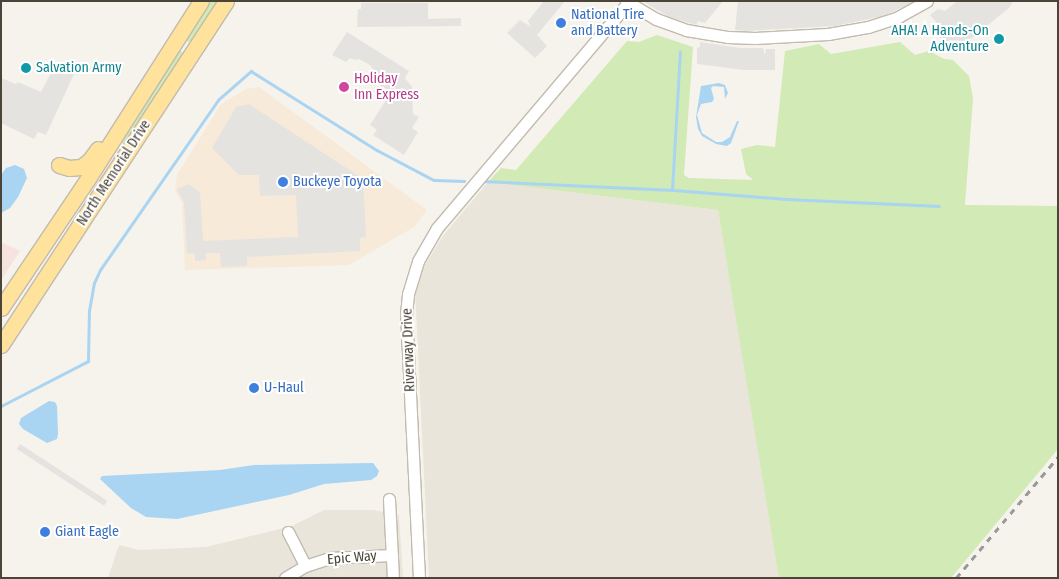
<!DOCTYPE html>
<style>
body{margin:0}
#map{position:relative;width:1059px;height:579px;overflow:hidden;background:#f6f3ec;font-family:"Fira Sans Condensed",sans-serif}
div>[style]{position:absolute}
.residential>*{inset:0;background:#eae5da}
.commercial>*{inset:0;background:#f7ead8}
.medical>*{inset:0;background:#f6e3e0}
.green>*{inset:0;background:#d2eab5}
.parking>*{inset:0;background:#e5e3e0;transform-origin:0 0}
.water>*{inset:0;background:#a9d4f2}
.stream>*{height:2.5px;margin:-1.25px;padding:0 1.25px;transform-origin:1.25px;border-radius:1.25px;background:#a9d4f2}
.roads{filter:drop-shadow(1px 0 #c2bbae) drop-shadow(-1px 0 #c2bbae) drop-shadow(0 1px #c2bbae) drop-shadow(0 -1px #c2bbae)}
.minor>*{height:11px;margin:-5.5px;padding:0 5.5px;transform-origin:5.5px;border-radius:5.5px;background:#fff}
.major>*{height:15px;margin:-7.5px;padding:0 7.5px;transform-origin:7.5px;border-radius:7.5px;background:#ffe39c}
.rail>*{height:2.5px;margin-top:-1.25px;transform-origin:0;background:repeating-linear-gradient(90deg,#9a9a9a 0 6px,transparent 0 12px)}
.dots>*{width:14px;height:14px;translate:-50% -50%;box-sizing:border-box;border:2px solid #fff;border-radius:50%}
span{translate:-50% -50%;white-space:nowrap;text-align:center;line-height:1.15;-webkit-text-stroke:4px #fff;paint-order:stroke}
.shop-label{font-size:14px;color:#366cbe}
.left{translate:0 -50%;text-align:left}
.culture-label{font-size:14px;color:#0d838f}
.right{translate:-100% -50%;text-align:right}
.hotel-label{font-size:14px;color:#b23c85}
.street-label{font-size:14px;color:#4b4439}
.frame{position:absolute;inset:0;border:2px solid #4b4439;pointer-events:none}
</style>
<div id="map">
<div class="residential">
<div style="clip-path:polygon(488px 182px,718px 210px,781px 578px,429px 578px,415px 289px,421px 272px,442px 237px)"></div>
<div style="clip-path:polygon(324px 510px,373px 510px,399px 515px,403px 578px,108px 578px,119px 545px,139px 550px,206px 547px,292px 526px)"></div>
</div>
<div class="commercial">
<div style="clip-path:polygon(259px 87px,427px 210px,414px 227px,349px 265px,185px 270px,182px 203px,175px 190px,177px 175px,221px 104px,246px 89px)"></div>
</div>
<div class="medical">
<div style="clip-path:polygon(1px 242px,20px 251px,1px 280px)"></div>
</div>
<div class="green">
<div style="clip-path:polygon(209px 1px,218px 1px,192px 41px,187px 42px,186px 37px)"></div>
<div style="clip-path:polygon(657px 35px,693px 47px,684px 175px,689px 178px,753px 180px,746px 174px,741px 149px,757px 145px,775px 147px,785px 51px,819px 44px,831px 54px,900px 42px,915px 55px,929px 51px,944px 59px,953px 60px,969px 76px,973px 98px,965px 205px,1058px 206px,1058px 449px,951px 578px,779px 578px,718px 210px,488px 182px,501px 168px,516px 170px,627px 41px,639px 42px)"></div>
<div style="clip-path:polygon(180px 50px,183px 53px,122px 146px,116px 146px,176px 51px)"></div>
</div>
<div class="parking">
<div style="clip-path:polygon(544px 1px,565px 1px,537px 35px,547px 46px,535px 58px,507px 33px,520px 20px,531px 27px,528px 21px)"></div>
<div style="clip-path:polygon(642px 1px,723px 1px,705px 23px,698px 21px,696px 25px,669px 17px)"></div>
<div style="clip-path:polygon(738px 1px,916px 1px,883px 16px,835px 26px,746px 31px,735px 30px)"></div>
<div style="clip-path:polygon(957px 1px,1013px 1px,1009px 8px,972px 38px,966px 41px,950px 40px,945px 44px,932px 28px,937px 23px,930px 15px,938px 9px,945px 11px)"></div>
<div style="clip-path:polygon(361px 3px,428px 3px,428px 19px,461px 18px,461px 26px,357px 27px,358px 9px,361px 9px)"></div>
<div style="clip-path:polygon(347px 32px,409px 71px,405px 78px,412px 87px,413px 114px,419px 117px,412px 128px,418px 132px,404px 155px,373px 135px,377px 130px,370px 125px,390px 94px,395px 97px,398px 95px,395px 87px,391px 92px,372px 80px,376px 74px,370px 65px,359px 59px,356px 60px,350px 58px,346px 62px,332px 55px)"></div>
<div style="clip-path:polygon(700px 42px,740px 48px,763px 48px,765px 55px,766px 49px,775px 49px,775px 70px,743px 70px,697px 64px,697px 48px,700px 47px)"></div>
<div style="clip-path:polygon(55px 65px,74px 74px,46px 135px,38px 132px,34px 139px,1px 123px,1px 78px,16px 84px,18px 82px,41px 92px)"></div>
<div style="clip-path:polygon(249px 104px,363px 179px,366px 237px,360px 238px,360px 251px,247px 257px,247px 266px,221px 267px,220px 253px,206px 253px,206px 260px,195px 261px,195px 253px,187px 254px,184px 203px,177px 189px,189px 184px,200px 193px,203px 241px,298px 237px,296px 195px,260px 196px,259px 175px,239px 175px,212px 148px,236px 107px)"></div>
<div style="left:20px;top:444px;width:104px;height:6px;rotate:33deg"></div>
</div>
<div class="water">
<div style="clip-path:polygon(719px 83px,725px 85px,728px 93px,725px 99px,724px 87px,713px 86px,711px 88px,714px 99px,712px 102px,701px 104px,697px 115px,702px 133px,716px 142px,722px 142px,730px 137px,737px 121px,739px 121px,731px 143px,727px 146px,716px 144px,702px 136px,698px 129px,696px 117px,701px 86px)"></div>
<div style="clip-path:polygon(15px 165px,24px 169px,27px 178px,18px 197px,10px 208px,1px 213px,1px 175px,6px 168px)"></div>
<div style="clip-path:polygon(49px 401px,55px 402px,57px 406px,58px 434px,57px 439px,47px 443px,23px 429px,19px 424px,21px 418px)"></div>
<div style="clip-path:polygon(373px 463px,379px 471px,377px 476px,371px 480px,324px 484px,289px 495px,177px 519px,146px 517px,131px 508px,100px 479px,102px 476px,220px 470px,254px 465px)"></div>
</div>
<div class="stream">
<div style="left:481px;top:181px;width:193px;rotate:2.7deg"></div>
<div style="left:674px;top:190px;width:113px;rotate:4.6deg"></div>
<div style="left:787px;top:199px;width:152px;rotate:2.6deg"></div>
<div style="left:672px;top:190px;width:138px;rotate:-86.7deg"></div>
<div style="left:1px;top:406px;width:98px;rotate:-27.3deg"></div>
<div style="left:88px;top:361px;width:50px;rotate:-88.9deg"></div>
<div style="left:89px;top:311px;width:28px;rotate:-80deg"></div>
<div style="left:94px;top:283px;width:14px;rotate:-65deg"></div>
<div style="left:100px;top:270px;width:207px;rotate:-55.2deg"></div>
<div style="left:218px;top:100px;width:44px;rotate:-41.3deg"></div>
<div style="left:251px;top:71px;width:149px;rotate:32.1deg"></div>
<div style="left:377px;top:150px;width:64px;rotate:27.8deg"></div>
<div style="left:434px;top:180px;width:30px;rotate:2deg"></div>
</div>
<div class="roads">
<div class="minor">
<div style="left:626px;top:1px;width:35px;rotate:31deg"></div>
<div style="left:656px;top:19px;width:32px;rotate:20deg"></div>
<div style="left:686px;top:30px;width:43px;rotate:9.5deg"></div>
<div style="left:728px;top:37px;width:27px;rotate:2deg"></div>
<div style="left:755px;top:38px;width:73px;rotate:-3.1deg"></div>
<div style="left:828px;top:34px;width:41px;rotate:-9.9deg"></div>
<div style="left:868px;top:27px;width:32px;rotate:-18deg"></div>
<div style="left:898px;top:17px;width:33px;rotate:-29deg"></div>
<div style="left:389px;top:499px;width:79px;rotate:87.1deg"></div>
<div style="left:288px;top:532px;width:38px;rotate:63deg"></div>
<div style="left:285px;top:578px;width:23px;rotate:-31deg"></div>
<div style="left:305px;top:566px;width:25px;rotate:-18deg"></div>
<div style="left:329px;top:558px;width:63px;rotate:-2.7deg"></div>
<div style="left:419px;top:578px;width:264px;rotate:-92.8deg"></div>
<div style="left:406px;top:314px;width:20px;rotate:-84deg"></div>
<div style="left:408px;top:294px;width:34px;rotate:-73deg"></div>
<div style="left:418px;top:261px;width:38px;rotate:-60deg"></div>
<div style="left:437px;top:228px;width:295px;rotate:-49.7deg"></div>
</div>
<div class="major">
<div style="left:59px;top:165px;width:10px;rotate:17deg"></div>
<div style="left:69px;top:168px;width:12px;rotate:-5deg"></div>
<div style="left:81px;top:167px;width:10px;rotate:-37deg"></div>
<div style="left:89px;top:161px;width:15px;rotate:-53deg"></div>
<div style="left:1px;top:308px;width:154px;rotate:-56.1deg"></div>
<div style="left:87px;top:180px;width:212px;rotate:-57.5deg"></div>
<div style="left:1px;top:345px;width:411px;rotate:-56.8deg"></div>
</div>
</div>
<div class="rail">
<div style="left:956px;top:578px;width:158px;rotate:-49.9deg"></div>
</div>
<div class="dots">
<div style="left:561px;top:23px;background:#3f7fe0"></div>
<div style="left:999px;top:39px;background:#0f9aa8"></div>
<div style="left:26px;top:68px;background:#0f9aa8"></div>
<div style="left:344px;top:87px;background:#d1479c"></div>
<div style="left:283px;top:182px;background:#3f7fe0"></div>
<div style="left:254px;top:388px;background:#3f7fe0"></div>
<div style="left:45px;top:532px;background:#3f7fe0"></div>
</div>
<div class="shop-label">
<span class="left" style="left:571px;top:23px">National Tire<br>and Battery</span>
<span class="left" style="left:293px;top:182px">Buckeye Toyota</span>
<span class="left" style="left:264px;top:388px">U-Haul</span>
<span class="left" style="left:55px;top:532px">Giant Eagle</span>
</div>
<div class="culture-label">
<span class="right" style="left:989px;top:39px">AHA! A Hands-On<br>Adventure</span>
<span class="left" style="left:36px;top:68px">Salvation Army</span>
</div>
<div class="hotel-label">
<span class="left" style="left:354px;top:87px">Holiday<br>Inn Express</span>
</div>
<div class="street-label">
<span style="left:114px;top:173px;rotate:-57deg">North Memorial Drive</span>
<span style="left:409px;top:350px;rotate:-92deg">Riverway Drive</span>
<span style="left:352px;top:558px;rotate:-5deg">Epic Way</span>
</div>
<div class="frame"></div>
</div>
